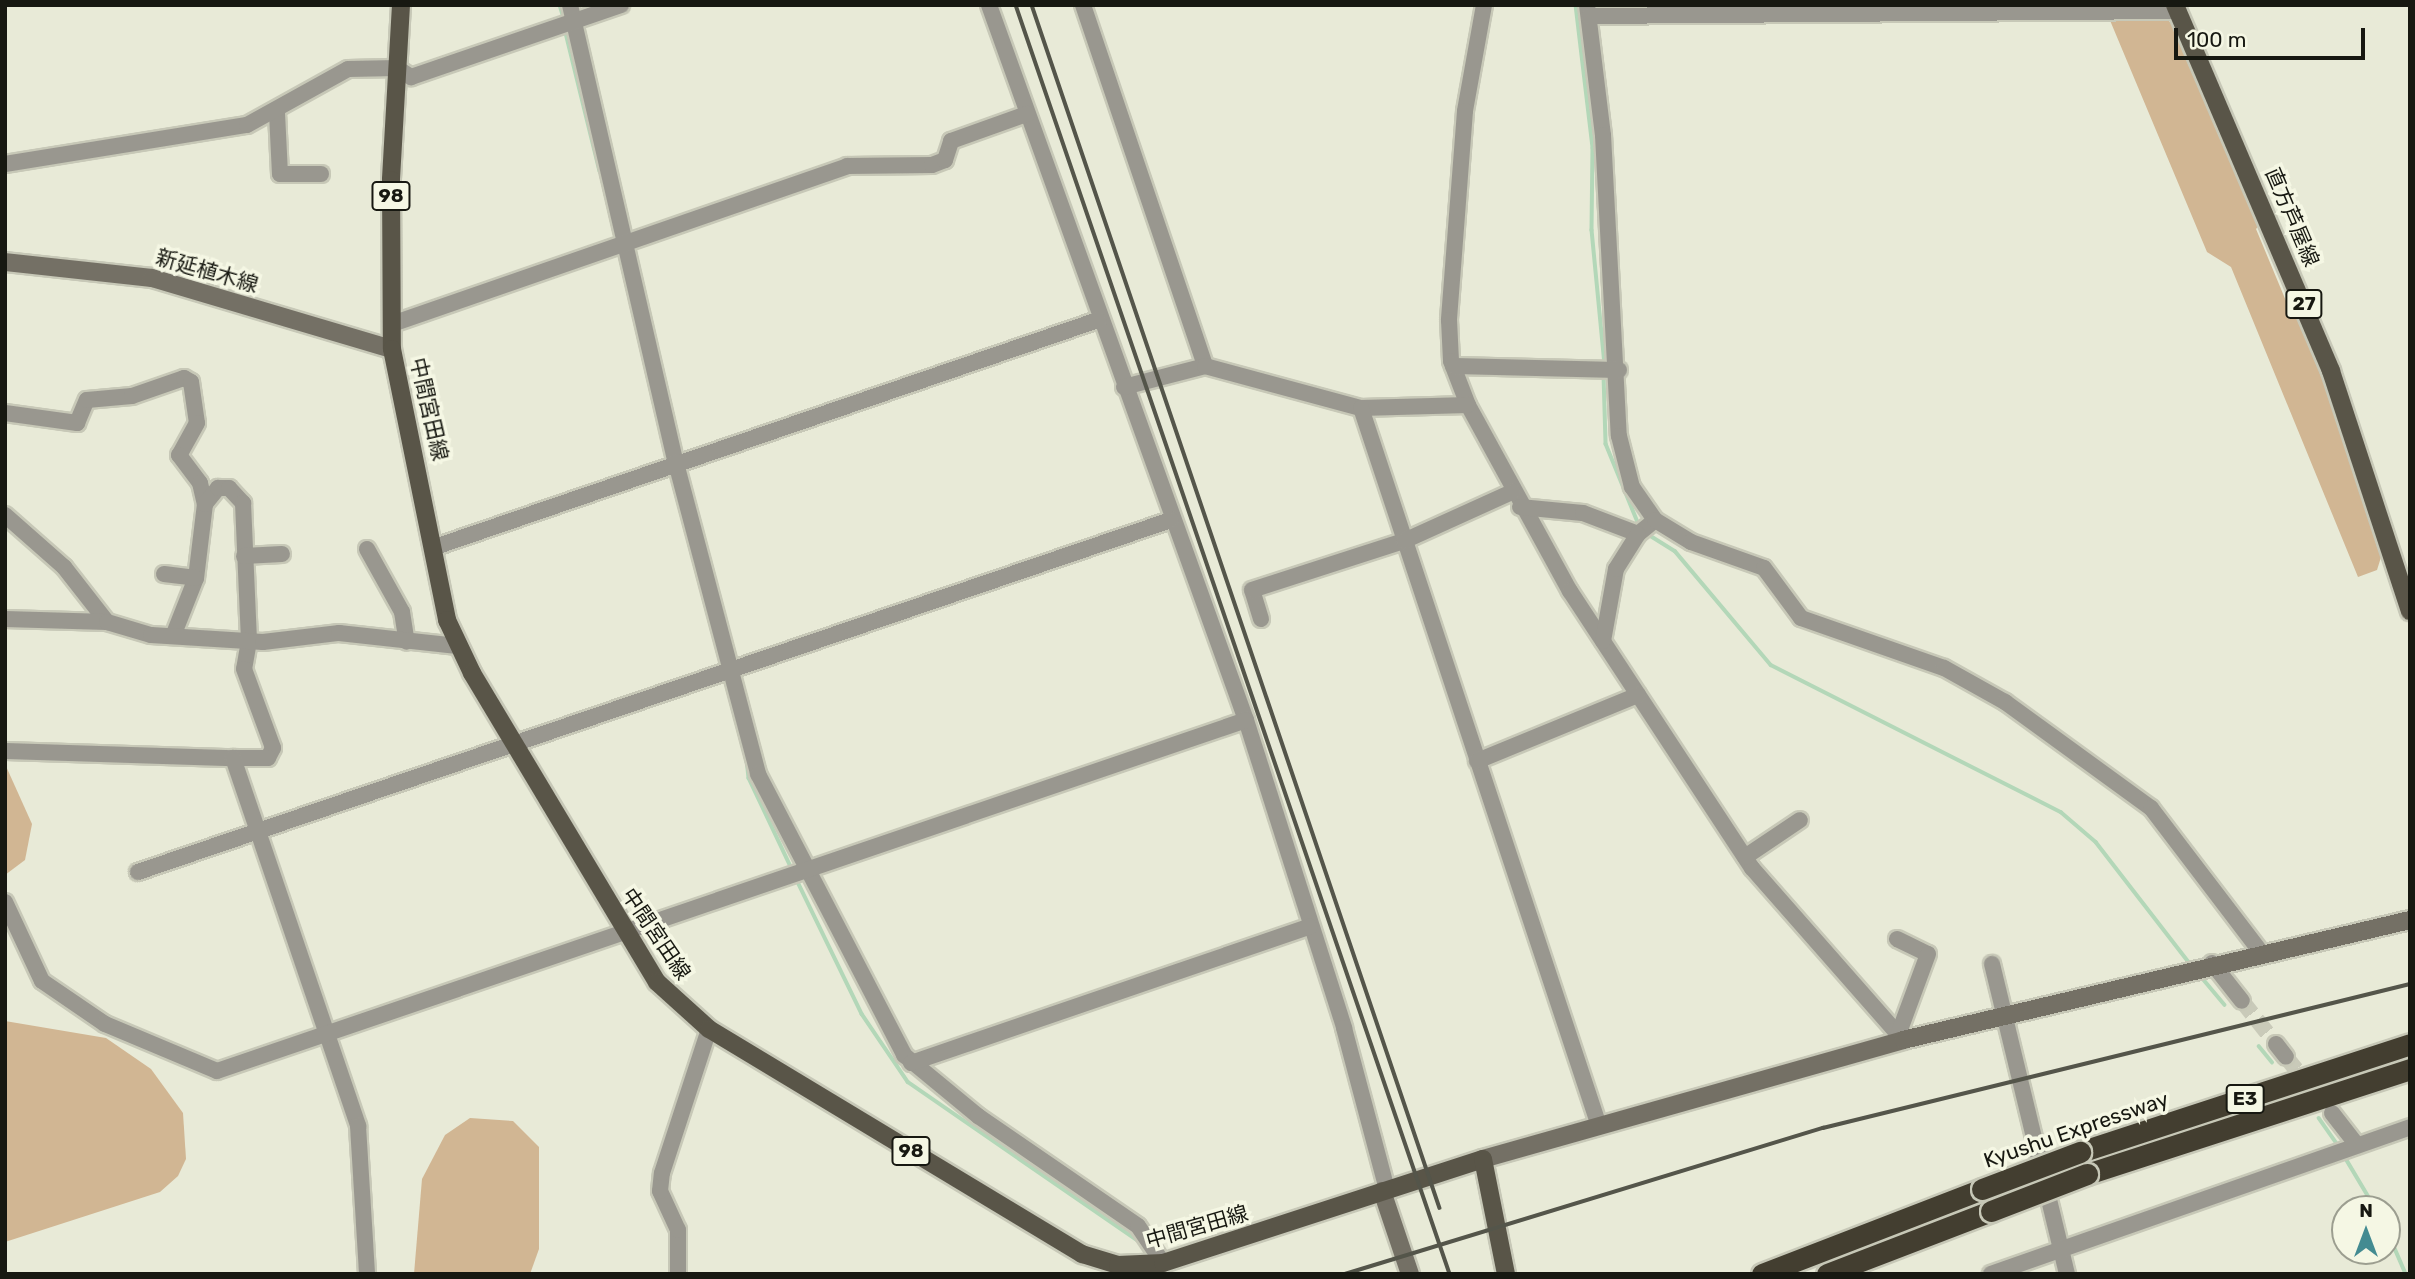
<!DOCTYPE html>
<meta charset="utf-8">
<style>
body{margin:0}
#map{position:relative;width:2415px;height:1279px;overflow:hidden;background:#e8ead7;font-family:Rubik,"Noto Sans JP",sans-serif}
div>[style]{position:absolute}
.green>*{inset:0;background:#d1b693}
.stream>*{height:3.5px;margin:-1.75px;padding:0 1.75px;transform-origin:1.75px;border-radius:1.75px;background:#b3d7b8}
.street-tunnel>*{height:16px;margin-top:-8px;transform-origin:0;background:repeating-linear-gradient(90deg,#c9cab9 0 16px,transparent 0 24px)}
.roads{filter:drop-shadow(2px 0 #c7c8b7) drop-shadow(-2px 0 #c7c8b7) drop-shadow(0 2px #c7c8b7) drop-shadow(0 -2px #c7c8b7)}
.street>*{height:16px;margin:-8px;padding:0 8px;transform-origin:8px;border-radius:8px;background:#99978f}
.secondary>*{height:18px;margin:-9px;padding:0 9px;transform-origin:9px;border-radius:9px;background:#747065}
.primary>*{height:18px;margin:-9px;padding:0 9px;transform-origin:9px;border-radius:9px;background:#595548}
.highway>*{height:21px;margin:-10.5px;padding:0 10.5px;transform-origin:10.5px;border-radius:10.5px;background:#433e30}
.rail>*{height:3.5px;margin:-1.75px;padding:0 1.75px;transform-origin:1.75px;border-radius:1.75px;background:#54554a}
.bridges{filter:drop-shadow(2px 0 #c7c8b7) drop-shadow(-2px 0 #c7c8b7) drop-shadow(0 2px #c7c8b7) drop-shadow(0 -2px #c7c8b7)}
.highway-bridge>*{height:21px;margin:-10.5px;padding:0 10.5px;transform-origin:10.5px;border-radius:10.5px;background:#433e30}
span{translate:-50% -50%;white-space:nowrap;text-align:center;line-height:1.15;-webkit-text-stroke:7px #f5f7e4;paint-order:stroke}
.shield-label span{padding:2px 5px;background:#f5f7e4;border:2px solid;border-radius:5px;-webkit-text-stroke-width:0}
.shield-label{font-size:19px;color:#171811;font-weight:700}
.street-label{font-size:21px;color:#171811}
.frame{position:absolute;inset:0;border:7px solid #171811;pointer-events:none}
.north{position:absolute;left:2331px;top:1195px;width:70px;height:70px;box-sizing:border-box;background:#f5f7e4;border:2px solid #9c9e90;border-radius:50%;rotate:0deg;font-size:19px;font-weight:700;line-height:28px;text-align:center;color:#171811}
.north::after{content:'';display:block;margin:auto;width:24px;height:32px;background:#438b91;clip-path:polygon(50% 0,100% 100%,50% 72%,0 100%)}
.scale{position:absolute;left:2174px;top:28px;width:191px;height:32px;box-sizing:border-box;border:4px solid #171811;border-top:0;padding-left:9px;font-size:21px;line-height:24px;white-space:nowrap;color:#171811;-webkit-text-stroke:5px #f5f7e4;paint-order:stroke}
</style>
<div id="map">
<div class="green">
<div style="clip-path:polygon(2109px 18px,2167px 19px,2179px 32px,2261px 223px,2256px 229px,2286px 301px,2301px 315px,2329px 390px,2382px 554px,2377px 570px,2358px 577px,2231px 267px,2207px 252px)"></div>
<div style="clip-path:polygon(5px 764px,32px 824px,25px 860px,5px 875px)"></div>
<div style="clip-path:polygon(5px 1021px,106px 1038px,151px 1069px,183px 1113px,186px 1159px,178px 1176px,160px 1192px,5px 1242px)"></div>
<div style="clip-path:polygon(470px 1118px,513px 1121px,539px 1147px,539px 1249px,530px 1274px,414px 1274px,422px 1179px,445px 1135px)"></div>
</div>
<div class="stream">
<div style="left:560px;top:5px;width:14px;rotate:73deg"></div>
<div style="left:1576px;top:5px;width:144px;rotate:83.2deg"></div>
<div style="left:1593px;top:148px;width:82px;rotate:90.7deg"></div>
<div style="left:1592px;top:230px;width:135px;rotate:84.5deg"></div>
<div style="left:565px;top:29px;width:146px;rotate:76.2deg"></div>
<div style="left:1604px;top:375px;width:69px;rotate:88.3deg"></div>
<div style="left:1606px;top:444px;width:87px;rotate:67.8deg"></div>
<div style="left:1646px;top:533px;width:34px;rotate:32deg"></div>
<div style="left:1675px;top:551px;width:149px;rotate:49.9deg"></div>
<div style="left:1771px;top:665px;width:325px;rotate:26.9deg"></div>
<div style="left:2061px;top:812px;width:46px;rotate:40.6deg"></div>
<div style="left:2096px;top:842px;width:157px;rotate:52.3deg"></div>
<div style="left:747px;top:759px;width:19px;rotate:84deg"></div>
<div style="left:749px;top:778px;width:103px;rotate:64.7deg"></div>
<div style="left:796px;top:878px;width:151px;rotate:64.1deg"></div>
<div style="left:862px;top:1014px;width:82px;rotate:55.9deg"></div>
<div style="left:908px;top:1082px;width:283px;rotate:34.6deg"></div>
<div style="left:2199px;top:974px;width:40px;rotate:50deg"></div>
<div style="left:2259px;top:1046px;width:21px;rotate:51deg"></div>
<div style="left:2319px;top:1118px;width:35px;rotate:55deg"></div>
<div style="left:2345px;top:1157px;width:61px;rotate:59.2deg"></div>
<div style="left:2387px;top:1230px;width:48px;rotate:66.6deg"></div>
</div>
<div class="street-tunnel">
<div style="left:2242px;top:1001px;width:55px;rotate:51.7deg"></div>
<div style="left:2286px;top:1057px;width:64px;rotate:51.3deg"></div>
</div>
<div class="roads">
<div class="street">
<div style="left:570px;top:5px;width:470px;rotate:77deg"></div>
<div style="left:676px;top:463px;width:322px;rotate:75.2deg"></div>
<div style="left:758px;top:774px;width:317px;rotate:62.5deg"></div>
<div style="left:904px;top:1055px;width:96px;rotate:39.5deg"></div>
<div style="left:978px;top:1116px;width:194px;rotate:34.5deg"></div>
<div style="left:1138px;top:1226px;width:45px;rotate:56deg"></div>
<div style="left:989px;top:5px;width:760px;rotate:70.23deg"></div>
<div style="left:1246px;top:720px;width:323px;rotate:72.3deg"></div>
<div style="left:1344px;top:1028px;width:168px;rotate:75.1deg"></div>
<div style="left:1083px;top:5px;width:381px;rotate:71.3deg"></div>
<div style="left:1484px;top:5px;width:108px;rotate:100.2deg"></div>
<div style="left:1465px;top:111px;width:210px;rotate:94.4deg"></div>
<div style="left:1449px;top:320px;width:41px;rotate:87.2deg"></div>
<div style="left:1451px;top:361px;width:47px;rotate:68.9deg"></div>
<div style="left:1468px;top:405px;width:212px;rotate:61.3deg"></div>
<div style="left:1570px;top:591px;width:331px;rotate:56.7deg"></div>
<div style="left:1752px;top:868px;width:229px;rotate:48.7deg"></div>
<div style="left:1587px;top:5px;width:131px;rotate:83deg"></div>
<div style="left:1603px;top:135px;width:301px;rotate:87deg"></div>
<div style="left:1619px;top:436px;width:53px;rotate:75.7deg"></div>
<div style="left:1632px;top:487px;width:40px;rotate:55.1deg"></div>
<div style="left:1589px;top:16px;width:588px;rotate:-0.49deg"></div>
<div style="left:277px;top:113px;width:61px;rotate:87.2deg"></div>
<div style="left:280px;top:174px;width:41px"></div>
<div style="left:5px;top:164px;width:245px;rotate:-9.2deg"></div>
<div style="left:247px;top:125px;width:115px;rotate:-29deg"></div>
<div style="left:348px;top:69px;width:49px;rotate:-1.2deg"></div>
<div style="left:397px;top:68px;width:17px;rotate:33deg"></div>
<div style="left:411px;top:77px;width:222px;rotate:-18.9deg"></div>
<div style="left:392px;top:324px;width:482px;rotate:-19.1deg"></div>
<div style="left:847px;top:166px;width:85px;rotate:-0.7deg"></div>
<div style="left:932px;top:165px;width:14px;rotate:-21deg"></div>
<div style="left:945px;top:160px;width:20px;rotate:-72deg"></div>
<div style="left:951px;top:141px;width:81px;rotate:-19.6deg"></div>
<div style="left:1453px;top:366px;width:166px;rotate:1.4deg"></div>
<div style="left:1124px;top:387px;width:84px;rotate:-14.5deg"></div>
<div style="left:1205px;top:366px;width:162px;rotate:15.1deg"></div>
<div style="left:1361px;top:408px;width:107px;rotate:-1.6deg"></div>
<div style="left:1361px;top:408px;width:753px;rotate:71.66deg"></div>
<div style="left:5px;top:413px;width:73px;rotate:7.9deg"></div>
<div style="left:77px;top:423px;width:25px;rotate:-67deg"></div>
<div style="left:87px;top:400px;width:45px;rotate:-5.1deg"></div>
<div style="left:132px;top:396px;width:55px;rotate:-19.1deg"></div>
<div style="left:184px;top:378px;width:8px;rotate:30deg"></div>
<div style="left:191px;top:382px;width:41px;rotate:81.7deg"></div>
<div style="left:197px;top:423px;width:37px;rotate:119deg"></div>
<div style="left:179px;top:455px;width:35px;rotate:53deg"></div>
<div style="left:200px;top:483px;width:22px;rotate:77deg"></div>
<div style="left:205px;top:504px;width:75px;rotate:96.9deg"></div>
<div style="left:196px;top:578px;width:62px;rotate:111.6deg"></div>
<div style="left:205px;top:504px;width:21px;rotate:-51deg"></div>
<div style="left:218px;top:488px;width:11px"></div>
<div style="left:229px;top:488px;width:21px;rotate:47deg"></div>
<div style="left:243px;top:503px;width:138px;rotate:87.5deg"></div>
<div style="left:249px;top:641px;width:28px;rotate:100deg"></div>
<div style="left:244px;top:669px;width:84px;rotate:69.8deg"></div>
<div style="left:273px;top:748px;width:11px;rotate:117deg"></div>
<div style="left:268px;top:758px;width:35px;rotate:180deg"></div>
<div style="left:1520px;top:507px;width:63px;rotate:5.4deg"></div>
<div style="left:1583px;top:513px;width:59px;rotate:20.9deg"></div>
<div style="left:1638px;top:534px;width:22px;rotate:-39deg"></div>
<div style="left:1655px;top:520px;width:42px;rotate:31.4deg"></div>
<div style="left:1691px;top:542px;width:77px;rotate:19.6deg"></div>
<div style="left:1764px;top:568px;width:62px;rotate:53.5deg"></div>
<div style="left:1801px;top:618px;width:151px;rotate:19.3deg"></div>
<div style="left:1944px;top:668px;width:70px;rotate:29.1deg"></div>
<div style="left:2005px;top:702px;width:180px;rotate:36deg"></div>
<div style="left:2151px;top:808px;width:180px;rotate:52.7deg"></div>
<div style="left:5px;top:515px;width:79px;rotate:41.4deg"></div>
<div style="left:64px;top:567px;width:70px;rotate:52deg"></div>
<div style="left:435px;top:547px;width:701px;rotate:-18.9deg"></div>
<div style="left:367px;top:549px;width:72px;rotate:60.9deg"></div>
<div style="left:402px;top:612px;width:30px;rotate:81deg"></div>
<div style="left:244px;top:556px;width:38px;rotate:-3deg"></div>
<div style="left:164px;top:574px;width:32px;rotate:7deg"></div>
<div style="left:5px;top:619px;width:102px;rotate:1.7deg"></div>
<div style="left:107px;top:622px;width:46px;rotate:16.5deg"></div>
<div style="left:151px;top:635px;width:112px;rotate:3.6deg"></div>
<div style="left:263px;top:642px;width:77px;rotate:-6.8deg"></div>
<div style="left:339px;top:633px;width:119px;rotate:6.3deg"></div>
<div style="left:1261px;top:619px;width:30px;rotate:-107deg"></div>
<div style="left:1252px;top:590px;width:160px;rotate:-17.9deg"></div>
<div style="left:1404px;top:541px;width:119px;rotate:-24.4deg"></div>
<div style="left:1603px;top:641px;width:73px;rotate:-79.8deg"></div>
<div style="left:1616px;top:569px;width:41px;rotate:-57.8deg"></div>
<div style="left:5px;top:751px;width:228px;rotate:1.8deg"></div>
<div style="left:233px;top:758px;width:389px;rotate:71.2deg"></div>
<div style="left:358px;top:1126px;width:148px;rotate:86.5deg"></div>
<div style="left:1477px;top:761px;width:174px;rotate:-22.3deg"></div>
<div style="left:1745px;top:857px;width:66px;rotate:-33.9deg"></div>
<div style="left:138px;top:872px;width:1091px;rotate:-18.82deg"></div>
<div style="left:5px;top:902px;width:87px;rotate:64.9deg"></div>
<div style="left:42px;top:981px;width:76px;rotate:34.3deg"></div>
<div style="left:105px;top:1024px;width:121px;rotate:22.8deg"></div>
<div style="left:217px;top:1071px;width:1087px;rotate:-18.83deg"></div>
<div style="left:1897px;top:939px;width:34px;rotate:26deg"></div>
<div style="left:1928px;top:954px;width:86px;rotate:110.3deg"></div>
<div style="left:2212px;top:963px;width:48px;rotate:51.7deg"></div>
<div style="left:1992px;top:964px;width:319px;rotate:76.4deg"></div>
<div style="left:2276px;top:1044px;width:16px;rotate:52deg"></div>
<div style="left:911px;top:1063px;width:421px;rotate:-18.9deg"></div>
<div style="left:2332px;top:1113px;width:41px;rotate:52deg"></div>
<div style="left:678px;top:1274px;width:44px;rotate:-90deg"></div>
<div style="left:678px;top:1230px;width:43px;rotate:-114.8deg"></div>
<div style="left:660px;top:1191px;width:18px;rotate:-84deg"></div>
<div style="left:662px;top:1173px;width:151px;rotate:-71.9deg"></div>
<div style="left:1991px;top:1274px;width:444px;rotate:-19.3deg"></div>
</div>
<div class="secondary">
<div style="left:5px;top:262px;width:148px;rotate:6.2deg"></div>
<div style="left:152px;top:278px;width:250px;rotate:16.5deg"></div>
<div style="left:1483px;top:1159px;width:437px;rotate:-15.8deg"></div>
<div style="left:1903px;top:1040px;width:521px;rotate:-13.32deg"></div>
<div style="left:1382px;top:1191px;width:88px;rotate:71.4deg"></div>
</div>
<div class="primary">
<div style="left:401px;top:5px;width:175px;rotate:93.3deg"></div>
<div style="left:391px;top:180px;width:169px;rotate:89.7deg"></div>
<div style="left:392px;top:349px;width:277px;rotate:78.5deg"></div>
<div style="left:447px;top:620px;width:59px;rotate:64.7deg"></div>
<div style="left:472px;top:673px;width:360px;rotate:59.1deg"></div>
<div style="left:657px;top:982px;width:70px;rotate:42.1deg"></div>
<div style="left:709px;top:1029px;width:436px;rotate:31.1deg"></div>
<div style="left:1082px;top:1254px;width:38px;rotate:17deg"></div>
<div style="left:1118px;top:1265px;width:45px;rotate:-2.5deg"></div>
<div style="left:1163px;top:1263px;width:336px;rotate:-18deg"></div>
<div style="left:1483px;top:1159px;width:117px;rotate:78.7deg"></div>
<div style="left:2175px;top:5px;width:398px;rotate:66.9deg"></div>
<div style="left:2331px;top:371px;width:253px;rotate:71.8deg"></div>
</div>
<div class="highway">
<div style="left:2080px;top:1152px;width:347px;rotate:-18.1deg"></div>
<div style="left:2087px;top:1174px;width:340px;rotate:-18deg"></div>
<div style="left:1762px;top:1274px;width:236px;rotate:-21.1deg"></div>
<div style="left:1827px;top:1274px;width:176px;rotate:-21deg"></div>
</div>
</div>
<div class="rail">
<div style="left:1016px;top:5px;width:1341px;rotate:71.12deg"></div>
<div style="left:1032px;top:5px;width:1270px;rotate:71.27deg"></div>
<div style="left:1345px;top:1274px;width:500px;rotate:-17deg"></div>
<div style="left:1823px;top:1128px;width:604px;rotate:-13.78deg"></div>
</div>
<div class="bridges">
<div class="highway-bridge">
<div style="left:1982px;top:1189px;width:105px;rotate:-20.7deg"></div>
<div style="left:1991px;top:1211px;width:103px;rotate:-21.1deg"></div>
</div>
</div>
<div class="shield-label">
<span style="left:391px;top:196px">98</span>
<span style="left:2304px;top:304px">27</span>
<span style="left:2245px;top:1099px">E3</span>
<span style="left:911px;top:1151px">98</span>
</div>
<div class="street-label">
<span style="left:2292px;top:217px;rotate:67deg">直方芦屋線</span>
<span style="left:207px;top:271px;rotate:16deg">新延植木線</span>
<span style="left:429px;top:409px;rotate:77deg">中間宮田線</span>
<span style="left:656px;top:934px;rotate:56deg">中間宮田線</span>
<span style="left:2076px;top:1130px;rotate:-19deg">Kyushu Expressway</span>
<span style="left:1197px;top:1227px;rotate:-16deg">中間宮田線</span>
</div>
<div class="frame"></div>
<div class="north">N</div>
<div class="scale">100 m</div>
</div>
